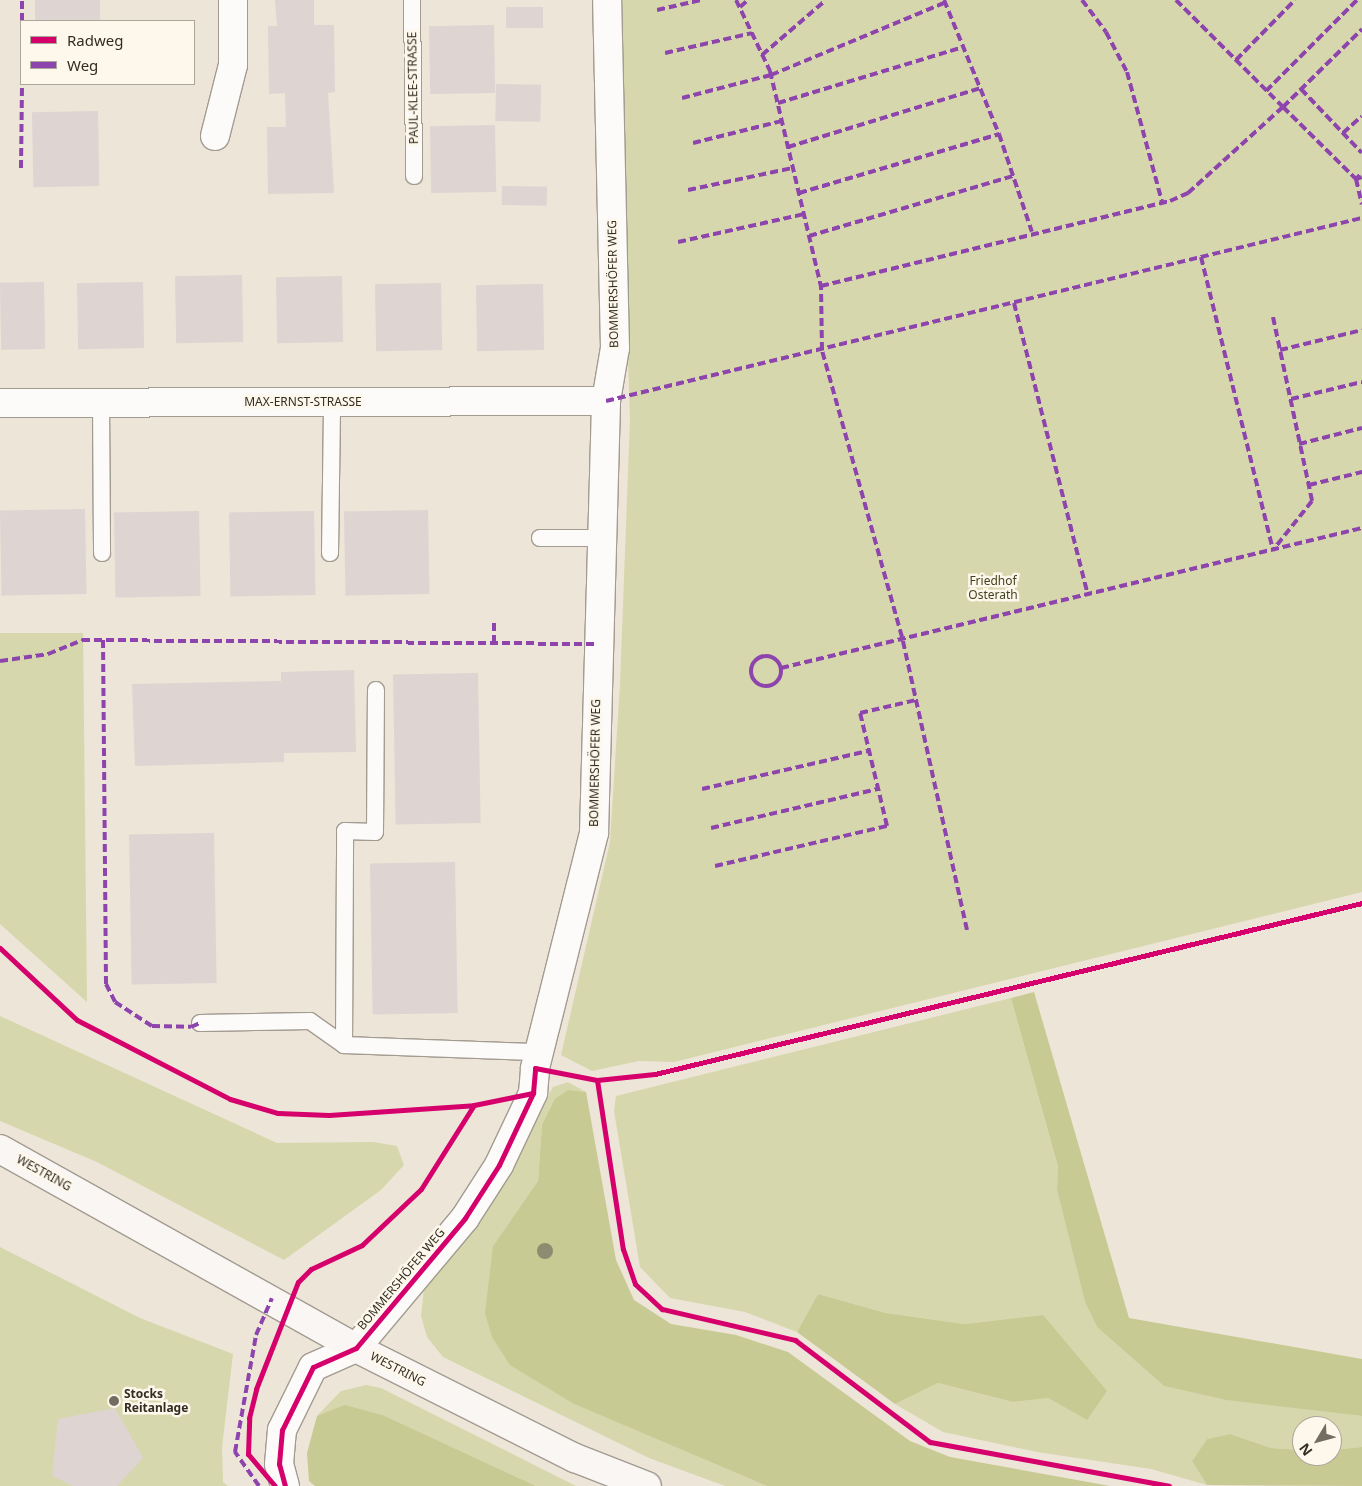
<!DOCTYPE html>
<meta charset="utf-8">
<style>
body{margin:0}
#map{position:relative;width:1362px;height:1486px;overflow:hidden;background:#ede5d7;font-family:"Noto Sans",sans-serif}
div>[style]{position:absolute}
.green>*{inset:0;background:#d6d7ac}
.forest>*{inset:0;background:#c7ca92}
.building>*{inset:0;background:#ded4d2;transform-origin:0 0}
.roads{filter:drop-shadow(1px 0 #a29b91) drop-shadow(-1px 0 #a29b91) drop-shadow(0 1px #a29b91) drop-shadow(0 -1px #a29b91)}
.lane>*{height:16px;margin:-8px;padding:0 8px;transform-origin:8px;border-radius:8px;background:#fcfbf9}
.street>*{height:28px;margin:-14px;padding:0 14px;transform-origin:14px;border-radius:14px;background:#fcfbf9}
.secondary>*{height:28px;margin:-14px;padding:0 14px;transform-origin:14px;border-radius:14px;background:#faf6f4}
.quiet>*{height:4px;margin-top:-2px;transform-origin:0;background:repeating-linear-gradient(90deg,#8e44ad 0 8px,transparent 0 12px)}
.quiet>.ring{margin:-2px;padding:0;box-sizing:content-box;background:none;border:4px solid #8e44ad;border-radius:50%}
.cycleway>*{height:5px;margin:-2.5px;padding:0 2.5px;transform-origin:2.5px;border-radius:2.5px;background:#d6006c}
.trees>*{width:16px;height:16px;margin:-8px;border-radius:50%;background:#8d8c71}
.dots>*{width:14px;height:14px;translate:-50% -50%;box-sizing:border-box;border:2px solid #fdf7ec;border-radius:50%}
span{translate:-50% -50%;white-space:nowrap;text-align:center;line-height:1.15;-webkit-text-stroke:5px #fdf7ec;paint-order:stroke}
.street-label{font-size:12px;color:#322d22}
.park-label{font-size:12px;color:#3f431d}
.poi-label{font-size:12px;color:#322d22;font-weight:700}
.left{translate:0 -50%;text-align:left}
.legend{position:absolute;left:20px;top:20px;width:175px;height:65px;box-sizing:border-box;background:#fdf7ec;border:1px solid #aca69b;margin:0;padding:6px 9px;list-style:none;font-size:15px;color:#322d22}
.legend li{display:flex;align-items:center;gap:10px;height:25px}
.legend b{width:25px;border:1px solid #aca69b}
.north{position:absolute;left:1292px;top:1416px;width:50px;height:50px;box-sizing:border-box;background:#fdf7ec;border:1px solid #aca69b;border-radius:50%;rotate:233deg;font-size:14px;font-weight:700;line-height:20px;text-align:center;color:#322d22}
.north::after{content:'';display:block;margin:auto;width:18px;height:22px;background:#736d61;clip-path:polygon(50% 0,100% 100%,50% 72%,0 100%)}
</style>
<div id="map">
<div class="green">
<div style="clip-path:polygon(617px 0,1362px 0,1362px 892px,674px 1062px,639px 1061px,592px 1071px,561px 1055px,610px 842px,620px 684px,630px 420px)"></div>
<div style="clip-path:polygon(0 633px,83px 633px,87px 1002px,0 924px)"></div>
<div style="clip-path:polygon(1011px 998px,1058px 1168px,1057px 1190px,1085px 1302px,1097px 1327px,1164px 1386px,1227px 1400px,1362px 1416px,1362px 1447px,1332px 1450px,1332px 1426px,1302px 1426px,1302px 1450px,1271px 1448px,1230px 1434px,1207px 1439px,1192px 1461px,1207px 1485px,1151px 1469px,1037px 1452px,943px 1432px,895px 1404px,938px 1383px,1013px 1402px,1048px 1398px,1087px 1420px,1043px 1315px,964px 1324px,886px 1313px,818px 1294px,797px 1332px,745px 1312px,670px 1298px,640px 1267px,614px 1111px,616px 1096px)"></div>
<div style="clip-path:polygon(0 1016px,277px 1143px,373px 1142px,397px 1146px,404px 1165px,381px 1190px,284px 1260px,97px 1162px,0 1121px)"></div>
<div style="clip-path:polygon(568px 1082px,586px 1092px,568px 1090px,542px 1125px,538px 1181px,493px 1246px,574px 1404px,767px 1486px,725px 1486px,649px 1458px,443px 1357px,427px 1337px,421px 1316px,424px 1289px,496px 1187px,553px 1087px)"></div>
<div style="clip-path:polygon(0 1247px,140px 1318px,233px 1354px,222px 1447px,223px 1482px,228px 1486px,0 1486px)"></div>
<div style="clip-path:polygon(366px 1385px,381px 1388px,576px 1486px,536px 1486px,385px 1416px,317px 1416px,341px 1391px)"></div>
</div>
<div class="forest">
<div style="clip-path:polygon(1034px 992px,1129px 1318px,1362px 1359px,1362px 1416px,1226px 1400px,1164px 1386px,1097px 1327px,1085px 1302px,1057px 1190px,1058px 1167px,1011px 998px)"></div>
<div style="clip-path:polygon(568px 1090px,586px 1092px,616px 1260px,634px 1300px,671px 1324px,736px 1335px,788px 1352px,910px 1441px,950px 1457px,1110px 1486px,767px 1486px,574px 1404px,510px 1365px,492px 1337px,485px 1313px,493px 1246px,538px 1181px,542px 1125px,555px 1099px)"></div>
<div style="clip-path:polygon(818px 1294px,886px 1313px,964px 1324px,1043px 1315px,1107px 1391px,1087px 1420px,1048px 1398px,1013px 1402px,938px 1383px,895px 1404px,797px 1332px)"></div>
<div style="clip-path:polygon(345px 1405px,385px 1416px,536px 1486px,315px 1486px,309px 1481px,307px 1453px,317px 1416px)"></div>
<div style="clip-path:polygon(1230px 1434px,1271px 1448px,1302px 1450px,1302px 1456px,1332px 1456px,1332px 1450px,1362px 1447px,1362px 1486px,1207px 1485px,1192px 1461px,1207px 1439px)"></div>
</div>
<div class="building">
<div style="left:35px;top:0;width:65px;height:21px"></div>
<div style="clip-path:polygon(275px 0,314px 0,314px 25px,334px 25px,335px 92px,328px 93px,334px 193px,268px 194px,267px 127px,286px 127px,285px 93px,269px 94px,268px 26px,277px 26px)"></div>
<div style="left:506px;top:7px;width:37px;height:21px"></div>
<div style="left:494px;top:25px;width:68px;height:65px;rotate:89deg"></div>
<div style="left:496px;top:84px;width:45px;height:37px;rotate:1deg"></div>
<div style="left:98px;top:111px;width:75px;height:66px;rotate:89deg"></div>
<div style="left:495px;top:125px;width:67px;height:65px;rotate:89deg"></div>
<div style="left:502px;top:186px;width:45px;height:19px;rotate:1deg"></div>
<div style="left:242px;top:275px;width:67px;height:67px;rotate:89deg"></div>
<div style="left:342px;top:276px;width:66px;height:66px;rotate:89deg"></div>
<div style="left:44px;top:282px;width:67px;height:44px;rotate:89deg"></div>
<div style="left:143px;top:282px;width:66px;height:66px;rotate:89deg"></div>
<div style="left:441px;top:283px;width:67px;height:66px;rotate:89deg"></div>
<div style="left:543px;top:284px;width:66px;height:67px;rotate:89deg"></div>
<div style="left:85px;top:509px;width:85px;height:85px;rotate:89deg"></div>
<div style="left:428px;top:510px;width:84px;height:84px;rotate:89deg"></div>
<div style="left:199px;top:511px;width:85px;height:85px;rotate:89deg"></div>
<div style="left:314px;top:511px;width:84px;height:85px;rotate:89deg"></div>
<div style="clip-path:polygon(354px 670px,356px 752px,284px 753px,284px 762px,135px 766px,132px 684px,281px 681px,281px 672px)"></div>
<div style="left:478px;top:673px;width:150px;height:85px;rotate:89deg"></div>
<div style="left:214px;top:833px;width:150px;height:85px;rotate:89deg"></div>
<div style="left:455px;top:862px;width:151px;height:85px;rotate:89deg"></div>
<div style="clip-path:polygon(115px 1408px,143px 1458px,117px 1486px,73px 1486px,52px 1476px,58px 1419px)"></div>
</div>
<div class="roads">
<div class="lane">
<div style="left:412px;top:0;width:176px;rotate:89.3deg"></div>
<div style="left:101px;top:403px;width:150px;rotate:89.6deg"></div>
<div style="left:540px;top:538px;width:61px"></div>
<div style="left:330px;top:553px;width:151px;rotate:-89.2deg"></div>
<div style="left:200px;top:1023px;width:110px;rotate:-1deg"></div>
<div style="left:310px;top:1021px;width:42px;rotate:35.2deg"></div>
<div style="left:344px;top:1045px;width:195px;rotate:2.1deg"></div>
<div style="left:344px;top:1045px;width:214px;rotate:-89.7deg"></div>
<div style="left:345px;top:831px;width:30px;rotate:2deg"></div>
<div style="left:375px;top:832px;width:142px;rotate:-89.6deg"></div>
</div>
<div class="street">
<div style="left:215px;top:136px;width:73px;rotate:-75.8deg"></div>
<div style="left:233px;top:65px;width:65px;rotate:-90deg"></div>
<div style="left:0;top:403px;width:606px;rotate:-0.19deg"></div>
<div style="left:285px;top:1486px;width:23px;rotate:-105deg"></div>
<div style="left:279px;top:1464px;width:34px;rotate:-85deg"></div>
<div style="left:282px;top:1430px;width:70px;rotate:-63.8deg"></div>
<div style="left:313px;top:1367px;width:47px;rotate:-23.8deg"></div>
<div style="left:356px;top:1348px;width:170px;rotate:-50deg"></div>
<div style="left:465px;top:1218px;width:63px;rotate:-57.3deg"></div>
<div style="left:499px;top:1165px;width:80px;rotate:-64.7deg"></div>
<div style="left:533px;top:1093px;width:25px;rotate:-85deg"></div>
<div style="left:535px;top:1068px;width:242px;rotate:-75.9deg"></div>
<div style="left:594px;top:833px;width:432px;rotate:-88.4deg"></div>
<div style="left:606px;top:401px;width:54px;rotate:-80.4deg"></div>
<div style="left:615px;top:348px;width:348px;rotate:-91.3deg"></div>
</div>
<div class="secondary">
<div style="left:0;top:1149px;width:408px;rotate:29.2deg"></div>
<div style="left:356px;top:1348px;width:245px;rotate:26.7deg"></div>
<div style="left:575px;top:1458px;width:77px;rotate:21.3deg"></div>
</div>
</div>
<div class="quiet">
<div style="left:736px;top:0;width:79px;rotate:64.4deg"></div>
<div style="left:770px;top:71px;width:221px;rotate:76.7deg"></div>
<div style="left:944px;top:0;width:145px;rotate:67.7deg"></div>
<div style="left:999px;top:134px;width:103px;rotate:71.4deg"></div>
<div style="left:1082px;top:0;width:40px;rotate:53deg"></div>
<div style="left:1106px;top:32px;width:45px;rotate:62.3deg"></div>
<div style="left:1127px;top:72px;width:135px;rotate:74.9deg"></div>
<div style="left:1176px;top:0;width:151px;rotate:45deg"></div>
<div style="left:1283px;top:107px;width:111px;rotate:-44.6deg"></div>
<div style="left:740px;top:7px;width:11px;rotate:-41deg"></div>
<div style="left:657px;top:10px;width:45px;rotate:-12.8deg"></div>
<div style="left:22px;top:21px;width:21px;rotate:-90deg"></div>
<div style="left:665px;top:53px;width:89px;rotate:-12.9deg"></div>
<div style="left:762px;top:55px;width:84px;rotate:-40.7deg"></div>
<div style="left:1236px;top:60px;width:84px;rotate:-45.5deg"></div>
<div style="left:1301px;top:89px;width:88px;rotate:46.4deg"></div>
<div style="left:1266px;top:91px;width:129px;rotate:-45deg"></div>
<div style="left:682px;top:98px;width:92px;rotate:-14.5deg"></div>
<div style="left:771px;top:75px;width:187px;rotate:-22.6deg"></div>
<div style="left:778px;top:103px;width:194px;rotate:-16.8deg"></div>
<div style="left:1343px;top:133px;width:25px;rotate:-42deg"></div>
<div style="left:693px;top:143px;width:92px;rotate:-13.9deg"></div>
<div style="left:788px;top:147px;width:202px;rotate:-17deg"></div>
<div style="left:21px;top:168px;width:84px;rotate:-89.3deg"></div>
<div style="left:1360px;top:175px;width:6px;rotate:135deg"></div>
<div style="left:1356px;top:179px;width:26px;rotate:77deg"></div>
<div style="left:688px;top:190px;width:106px;rotate:-11.9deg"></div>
<div style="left:799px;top:193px;width:209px;rotate:-16.4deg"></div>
<div style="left:809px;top:236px;width:213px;rotate:-16.4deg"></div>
<div style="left:678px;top:242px;width:129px;rotate:-12.5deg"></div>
<div style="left:1201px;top:257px;width:302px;rotate:76.2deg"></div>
<div style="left:1014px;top:303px;width:301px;rotate:75.8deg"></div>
<div style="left:1273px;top:317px;width:188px;rotate:78deg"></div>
<div style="left:1312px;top:501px;width:63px;rotate:128.5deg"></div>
<div style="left:1280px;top:350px;width:84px;rotate:-13.7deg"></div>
<div style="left:1291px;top:399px;width:73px;rotate:-13.5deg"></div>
<div style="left:606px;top:401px;width:778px;rotate:-13.61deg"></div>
<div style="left:1299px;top:444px;width:65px;rotate:-14.3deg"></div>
<div style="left:1309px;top:485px;width:55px;rotate:-13.8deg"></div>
<div style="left:103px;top:640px;width:344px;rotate:89.5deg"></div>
<div style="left:106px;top:984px;width:20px;rotate:63deg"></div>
<div style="left:115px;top:1002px;width:44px;rotate:33deg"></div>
<div style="left:152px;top:1026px;width:39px;rotate:1deg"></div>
<div style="left:191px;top:1027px;width:10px;rotate:-24deg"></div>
<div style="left:494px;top:643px;width:22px;rotate:-90deg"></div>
<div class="ring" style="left:751px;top:656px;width:26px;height:26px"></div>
<div style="left:0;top:661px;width:49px;rotate:-8.3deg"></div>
<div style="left:48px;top:654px;width:37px;rotate:-22deg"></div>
<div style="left:82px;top:640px;width:516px;rotate:0.44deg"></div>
<div style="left:781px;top:668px;width:598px;rotate:-13.55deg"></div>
<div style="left:702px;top:789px;width:170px;rotate:-12.9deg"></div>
<div style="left:711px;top:828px;width:171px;rotate:-13.2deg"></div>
<div style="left:715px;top:866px;width:177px;rotate:-13.1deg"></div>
<div style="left:887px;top:826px;width:116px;rotate:-103.4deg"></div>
<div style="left:860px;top:713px;width:57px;rotate:-13.1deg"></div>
<div style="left:967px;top:930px;width:300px;rotate:-102.5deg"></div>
<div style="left:902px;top:637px;width:298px;rotate:-105.6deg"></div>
<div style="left:822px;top:350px;width:64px;rotate:-90.9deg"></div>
<div style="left:821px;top:286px;width:359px;rotate:-13.7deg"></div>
<div style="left:1170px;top:201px;width:20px;rotate:-24deg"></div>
<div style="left:1188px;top:193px;width:128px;rotate:-42.2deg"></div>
<div style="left:1283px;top:107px;width:103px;rotate:44.6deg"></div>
<div style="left:1356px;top:179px;width:6px;rotate:-18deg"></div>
<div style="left:259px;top:1486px;width:42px;rotate:-125.2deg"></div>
<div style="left:235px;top:1452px;width:119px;rotate:-79.8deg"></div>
<div style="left:256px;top:1335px;width:40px;rotate:-66.6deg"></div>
</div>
<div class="cycleway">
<div style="left:0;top:948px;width:105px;rotate:43.1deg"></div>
<div style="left:77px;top:1020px;width:172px;rotate:27.3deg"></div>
<div style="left:230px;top:1099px;width:50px;rotate:16.3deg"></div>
<div style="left:278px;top:1113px;width:51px;rotate:2.2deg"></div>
<div style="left:329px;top:1115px;width:145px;rotate:-3.9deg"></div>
<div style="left:474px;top:1105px;width:60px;rotate:-11.5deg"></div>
<div style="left:597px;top:1080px;width:171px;rotate:81.3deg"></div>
<div style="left:623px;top:1249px;width:37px;rotate:71deg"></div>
<div style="left:635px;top:1284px;width:37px;rotate:43deg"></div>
<div style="left:662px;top:1309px;width:137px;rotate:13.1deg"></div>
<div style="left:795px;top:1340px;width:169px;rotate:37.1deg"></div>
<div style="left:930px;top:1442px;width:243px;rotate:10.4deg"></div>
<div style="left:275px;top:1486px;width:42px;rotate:-130.2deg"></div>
<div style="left:248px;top:1454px;width:36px;rotate:-88deg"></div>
<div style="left:249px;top:1418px;width:30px;rotate:-76deg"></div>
<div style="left:256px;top:1389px;width:115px;rotate:-68.6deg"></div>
<div style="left:298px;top:1282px;width:18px;rotate:-45deg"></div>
<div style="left:311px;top:1269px;width:56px;rotate:-25.2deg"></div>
<div style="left:362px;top:1245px;width:81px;rotate:-43.5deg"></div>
<div style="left:421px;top:1189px;width:99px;rotate:-57.8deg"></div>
<div style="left:285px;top:1486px;width:23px;rotate:-105deg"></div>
<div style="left:279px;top:1464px;width:34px;rotate:-85deg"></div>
<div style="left:282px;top:1430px;width:70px;rotate:-63.8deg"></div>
<div style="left:313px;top:1367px;width:47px;rotate:-23.8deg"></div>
<div style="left:356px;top:1348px;width:170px;rotate:-50deg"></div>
<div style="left:465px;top:1218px;width:63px;rotate:-57.3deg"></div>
<div style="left:499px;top:1165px;width:80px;rotate:-64.7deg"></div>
<div style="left:533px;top:1093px;width:25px;rotate:-85deg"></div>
<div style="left:535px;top:1068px;width:63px;rotate:11deg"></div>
<div style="left:597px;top:1080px;width:58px;rotate:-5.9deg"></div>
<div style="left:655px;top:1074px;width:727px;rotate:-13.6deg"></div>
</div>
<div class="trees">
<div style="left:545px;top:1251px"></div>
</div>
<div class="dots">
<div style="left:114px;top:1401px;background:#736d61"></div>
</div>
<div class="street-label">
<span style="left:413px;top:88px;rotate:-91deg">PAUL-KLEE-STRASSE</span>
<span style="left:613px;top:284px;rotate:-91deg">BOMMERSHÖFER WEG</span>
<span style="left:303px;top:402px">MAX-ERNST-STRASSE</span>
<span style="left:595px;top:763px;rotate:-89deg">BOMMERSHÖFER WEG</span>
<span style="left:44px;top:1173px;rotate:29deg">WESTRING</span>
<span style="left:401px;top:1279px;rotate:-50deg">BOMMERSHÖFER WEG</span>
<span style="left:398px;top:1369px;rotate:27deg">WESTRING</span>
</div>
<div class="park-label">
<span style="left:993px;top:588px">Friedhof<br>Osterath</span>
</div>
<div class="poi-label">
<span class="left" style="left:124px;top:1401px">Stocks<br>Reitanlage</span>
</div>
<ul class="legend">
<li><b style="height:6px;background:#d6006c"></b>Radweg</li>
<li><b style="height:6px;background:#8e44ad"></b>Weg</li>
</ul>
<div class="north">N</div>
</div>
